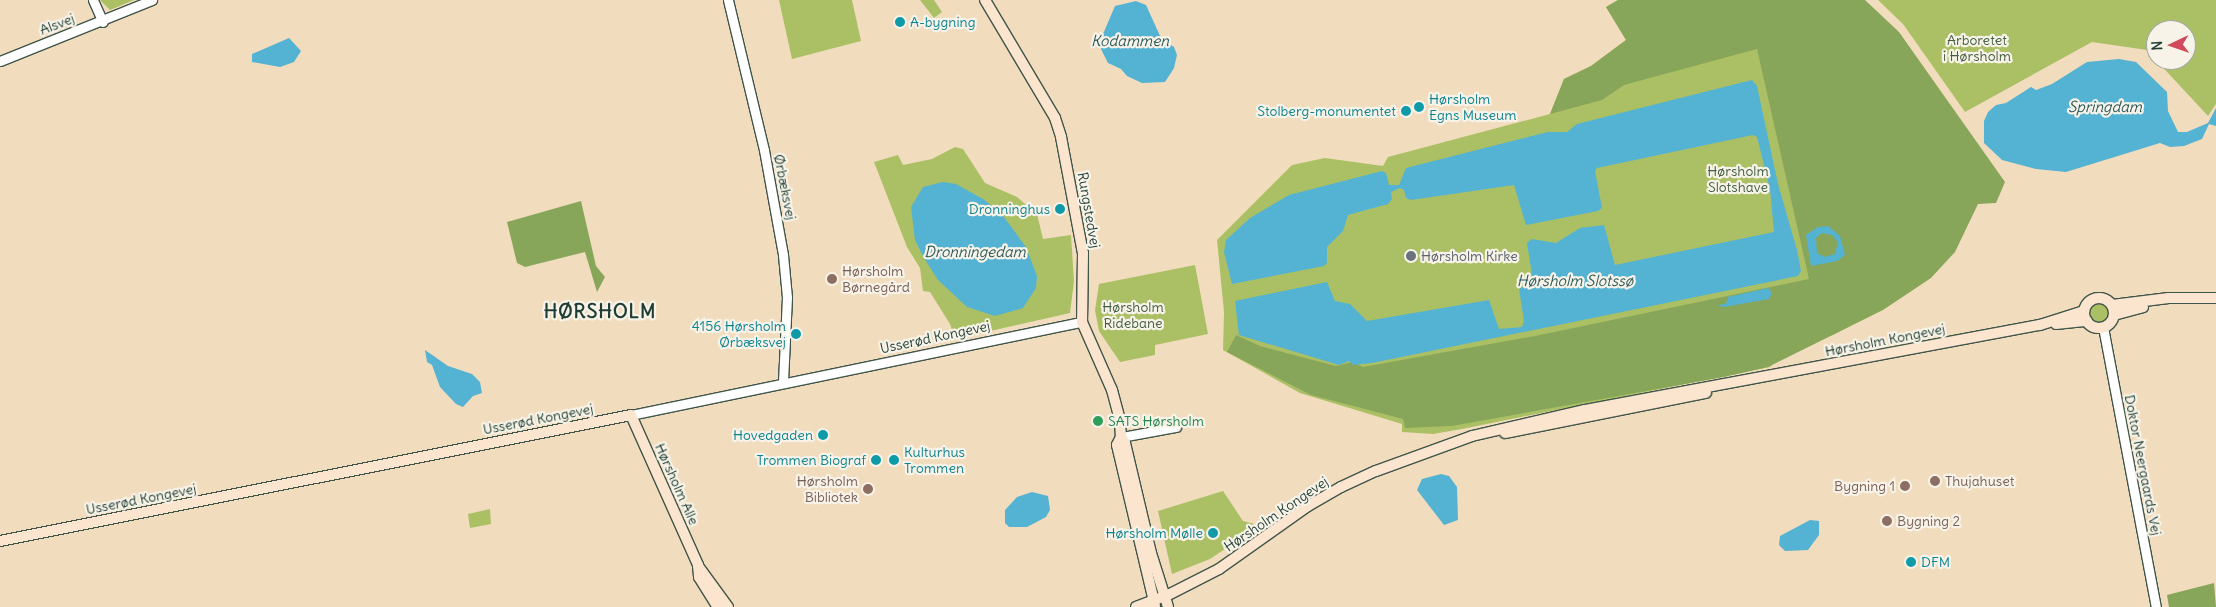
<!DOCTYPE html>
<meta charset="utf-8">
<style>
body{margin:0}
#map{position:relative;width:2216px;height:607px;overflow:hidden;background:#f2dcbe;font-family:Delius,sans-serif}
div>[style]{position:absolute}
.green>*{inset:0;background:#abc064}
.round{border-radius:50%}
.forest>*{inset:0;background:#88a65a}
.water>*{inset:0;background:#54b2d2}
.roads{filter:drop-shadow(1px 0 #3f5549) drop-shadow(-1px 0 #3f5549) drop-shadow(0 1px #3f5549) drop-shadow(0 -1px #3f5549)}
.tertiary>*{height:9px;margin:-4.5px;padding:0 4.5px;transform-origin:4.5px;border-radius:4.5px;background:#fff}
.secondary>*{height:10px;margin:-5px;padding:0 5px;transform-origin:5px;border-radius:5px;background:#fce5cf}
.secondary>.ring{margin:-5px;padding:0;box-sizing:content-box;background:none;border:10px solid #fce5cf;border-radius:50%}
.dots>*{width:14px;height:14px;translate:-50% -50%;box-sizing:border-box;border:2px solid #f7f3e8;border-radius:50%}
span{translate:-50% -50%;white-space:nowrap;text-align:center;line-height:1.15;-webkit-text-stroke:4.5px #f7f3e8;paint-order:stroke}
.culture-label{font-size:14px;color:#0d838f}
.left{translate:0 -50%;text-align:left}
.right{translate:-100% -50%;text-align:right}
.street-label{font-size:14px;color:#1f3d34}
.park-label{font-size:14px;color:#425e40}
.worship-label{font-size:14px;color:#5b616d}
.education-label{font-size:14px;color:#785e54}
.leisure-label{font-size:14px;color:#27864d}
.water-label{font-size:15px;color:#2c5a5c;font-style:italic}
.district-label{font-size:19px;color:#1f3d34;font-weight:700;letter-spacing:1px}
.north{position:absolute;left:2146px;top:20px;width:50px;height:50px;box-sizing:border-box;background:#f7f3e8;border:1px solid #a1aaa0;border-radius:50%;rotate:267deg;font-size:14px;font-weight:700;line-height:20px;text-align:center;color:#1f3d34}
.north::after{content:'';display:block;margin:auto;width:18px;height:22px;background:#d1495b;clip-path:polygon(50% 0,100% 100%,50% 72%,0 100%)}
</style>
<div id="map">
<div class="green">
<div style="clip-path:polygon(100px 0,134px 0,110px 10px)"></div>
<div style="clip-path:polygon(779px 0,852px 0,861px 41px,792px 59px)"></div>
<div style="clip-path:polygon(920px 0,934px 0,942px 12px,934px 18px)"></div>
<div style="clip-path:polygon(1618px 0,1862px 0,1976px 202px,1881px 309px,1835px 334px,1782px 356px,1770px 367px,1462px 429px,1433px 434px,1402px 432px,1402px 424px,1300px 393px,1223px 350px,1224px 312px,1217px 240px,1292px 165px,1325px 158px,1383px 166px,1388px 157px,1550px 114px,1564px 79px,1591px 66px,1626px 40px,1606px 7px)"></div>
<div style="clip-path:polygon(1878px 0,2216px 0,2216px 104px,2208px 116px,2156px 60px,2186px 60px,2186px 30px,2156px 30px,2156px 60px,2147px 50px,2092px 42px,1965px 112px,1903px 24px)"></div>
<div style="clip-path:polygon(955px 147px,963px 149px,985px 183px,1017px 197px,1037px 214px,1043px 239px,1071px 235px,1074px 281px,1070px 313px,955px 339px,950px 324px,930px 292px,923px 291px,920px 268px,907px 247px,874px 162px,898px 155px,903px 165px,932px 159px)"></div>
<div style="clip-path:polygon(1195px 265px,1208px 334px,1155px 345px,1155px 355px,1120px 362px,1099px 331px,1095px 310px,1099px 284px)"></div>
<div class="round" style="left:2090px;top:304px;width:18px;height:18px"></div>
<div style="clip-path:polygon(1223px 491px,1243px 521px,1259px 525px,1258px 527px,1210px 559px,1172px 574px,1158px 511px)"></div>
<div style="clip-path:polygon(490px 509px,491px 524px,470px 528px,468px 514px)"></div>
</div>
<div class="forest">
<div style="clip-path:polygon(1618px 0,1865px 0,1899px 32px,2005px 182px,1996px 203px,1978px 204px,1955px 252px,1931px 278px,1883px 310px,1768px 367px,1724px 377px,1452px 426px,1405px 428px,1403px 419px,1311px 395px,1227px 352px,1236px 335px,1260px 346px,1336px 366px,1352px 362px,1363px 367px,1540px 335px,1809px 279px,1757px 49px,1624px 85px,1602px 100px,1550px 114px,1564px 79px,1591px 66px,1626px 40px,1606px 7px)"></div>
<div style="clip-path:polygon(581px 201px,596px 266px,605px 277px,597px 292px,585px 252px,525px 267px,517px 263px,507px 222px)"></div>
<div style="clip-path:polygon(2214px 583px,2216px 607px,2169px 607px,2167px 595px)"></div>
</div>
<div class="water">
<div style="clip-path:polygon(1136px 1px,1146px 5px,1161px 38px,1174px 47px,1177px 55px,1174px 68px,1165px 82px,1142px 83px,1127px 76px,1121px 69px,1108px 63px,1101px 49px,1103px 34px,1115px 6px)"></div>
<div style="clip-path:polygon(289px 38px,301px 51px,294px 62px,280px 67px,252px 62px,252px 54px)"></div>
<div style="clip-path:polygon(2119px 59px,2136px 62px,2167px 92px,2168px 111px,2178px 132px,2187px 132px,2208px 123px,2216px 108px,2216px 126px,2209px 124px,2202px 139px,2184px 146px,2170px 147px,2160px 143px,2066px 172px,2036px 169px,2002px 160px,1984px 143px,1984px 121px,1988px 112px,1996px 105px,2006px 103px,2031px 87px,2036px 90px,2052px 84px,2087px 62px)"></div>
<div style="clip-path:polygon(1752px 80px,1757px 86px,1778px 184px,1797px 250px,1801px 271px,1798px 276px,1372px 363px,1353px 365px,1349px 361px,1339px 365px,1239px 335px,1235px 301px,1327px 282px,1335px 301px,1350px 304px,1367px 321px,1489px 300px,1499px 329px,1522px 327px,1524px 321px,1519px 289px,1533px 281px,1527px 243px,1532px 239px,1556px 243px,1580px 228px,1604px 225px,1615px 265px,1774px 232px,1770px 189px,1757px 137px,1753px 135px,1597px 168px,1595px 171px,1602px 208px,1598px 211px,1526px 225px,1514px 185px,1411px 200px,1406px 198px,1404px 190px,1400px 188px,1391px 192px,1392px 199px,1388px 204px,1348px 215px,1343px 231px,1327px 247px,1327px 263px,1324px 266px,1232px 284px,1224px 252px,1226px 240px,1250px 218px,1289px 195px,1382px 171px,1386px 173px,1389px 185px,1399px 185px,1406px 168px,1548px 132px,1567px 132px,1577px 124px)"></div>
<div style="clip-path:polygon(943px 182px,956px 184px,983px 199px,1001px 213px,1026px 247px,1037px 276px,1036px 288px,1023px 308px,995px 316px,967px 307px,938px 280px,924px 258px,915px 240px,911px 207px,923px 187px)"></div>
<div style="clip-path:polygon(evenodd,1828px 226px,1840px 236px,1845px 255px,1837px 261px,1811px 266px,1806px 235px,1818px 227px,1828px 226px,1822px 233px,1832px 235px,1838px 242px,1835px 254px,1825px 257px,1817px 253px,1816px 238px,1822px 233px)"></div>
<div style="clip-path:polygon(1768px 288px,1772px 293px,1769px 299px,1724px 307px,1717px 305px,1726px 304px,1728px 297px)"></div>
<div style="clip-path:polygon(425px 350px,448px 366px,472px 374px,480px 382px,482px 393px,473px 396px,463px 407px,456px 404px,440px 387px,432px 365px,427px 362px)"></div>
<div style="clip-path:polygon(1441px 474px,1449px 476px,1457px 487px,1458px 520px,1444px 525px,1417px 490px,1422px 479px)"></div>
<div style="clip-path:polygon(1032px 492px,1048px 496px,1050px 510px,1046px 517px,1027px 527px,1009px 527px,1005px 523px,1005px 510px,1017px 497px)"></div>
<div style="clip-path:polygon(1810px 520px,1819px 521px,1819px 535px,1808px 550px,1785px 551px,1779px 545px,1780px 536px)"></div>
</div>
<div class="roads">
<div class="tertiary">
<div style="left:93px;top:0;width:24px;rotate:66deg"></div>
<div style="left:728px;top:0;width:154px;rotate:76.5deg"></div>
<div style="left:764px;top:150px;width:107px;rotate:79.7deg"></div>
<div style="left:783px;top:255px;width:42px;rotate:84.6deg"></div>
<div style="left:787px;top:297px;width:86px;rotate:92.7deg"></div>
<div style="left:0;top:61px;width:164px;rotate:-21.9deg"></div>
<div style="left:2103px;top:327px;width:285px;rotate:79.3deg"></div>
<div style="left:631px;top:415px;width:460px;rotate:-11.7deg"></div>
<div style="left:1121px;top:437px;width:56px;rotate:-10.3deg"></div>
</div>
<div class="secondary">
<div style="left:985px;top:0;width:137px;rotate:59.3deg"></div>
<div style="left:1055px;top:118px;width:20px;rotate:72deg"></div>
<div style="left:1061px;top:137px;width:118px;rotate:79.3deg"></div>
<div style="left:1083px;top:253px;width:69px;rotate:90.8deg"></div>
<div style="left:1082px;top:322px;width:74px;rotate:66.2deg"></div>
<div style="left:1112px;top:390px;width:31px;rotate:75deg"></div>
<div style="left:1120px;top:420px;width:17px;rotate:87deg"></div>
<div style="left:1121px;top:437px;width:9px;rotate:117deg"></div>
<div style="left:1117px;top:445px;width:165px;rotate:76.7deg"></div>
<div class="ring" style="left:2084px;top:298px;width:20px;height:20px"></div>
<div style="left:2112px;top:305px;width:57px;rotate:-7deg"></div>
<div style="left:2169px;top:298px;width:47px"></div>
<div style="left:2114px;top:315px;width:30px;rotate:-15deg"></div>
<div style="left:2056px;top:324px;width:31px;rotate:-6deg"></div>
<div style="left:1505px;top:433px;width:205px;rotate:-11.3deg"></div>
<div style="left:1121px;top:437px;width:7px;rotate:56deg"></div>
<div style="left:1125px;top:443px;width:113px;rotate:76.7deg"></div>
<div style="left:1151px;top:553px;width:57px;rotate:72.5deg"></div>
<div style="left:0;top:541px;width:643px;rotate:-11.29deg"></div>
<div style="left:631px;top:415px;width:164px;rotate:65.9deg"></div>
<div style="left:698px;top:565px;width:12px;rotate:85deg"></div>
<div style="left:699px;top:577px;width:36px;rotate:58deg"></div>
<div style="left:698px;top:566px;width:51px;rotate:53.8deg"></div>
<div style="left:1136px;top:607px;width:34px;rotate:-21deg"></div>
<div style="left:1168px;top:595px;width:57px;rotate:-27deg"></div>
<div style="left:1219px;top:569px;width:109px;rotate:-35.3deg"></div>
<div style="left:1308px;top:506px;width:38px;rotate:-30deg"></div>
<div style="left:1341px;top:487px;width:38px;rotate:-25deg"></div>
<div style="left:1376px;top:471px;width:102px;rotate:-20deg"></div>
<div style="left:1472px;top:436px;width:116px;rotate:-13deg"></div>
<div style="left:1585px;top:410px;width:463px;rotate:-10.6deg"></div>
<div style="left:2040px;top:325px;width:46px;rotate:-17.7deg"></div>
</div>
</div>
<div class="dots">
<div style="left:900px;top:22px;background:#0f9aa8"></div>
<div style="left:1419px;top:107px;background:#0f9aa8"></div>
<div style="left:1406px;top:111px;background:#0f9aa8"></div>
<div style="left:1060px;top:209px;background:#0f9aa8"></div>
<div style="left:1411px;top:256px;background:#6b7280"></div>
<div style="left:832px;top:279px;background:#8d6e63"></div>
<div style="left:796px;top:334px;background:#0f9aa8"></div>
<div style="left:1098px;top:421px;background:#2e9e5b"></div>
<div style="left:823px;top:435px;background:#0f9aa8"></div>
<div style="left:876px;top:460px;background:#0f9aa8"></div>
<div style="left:894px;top:460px;background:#0f9aa8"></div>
<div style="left:1935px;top:481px;background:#8d6e63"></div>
<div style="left:1905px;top:486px;background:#8d6e63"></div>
<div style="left:868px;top:489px;background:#8d6e63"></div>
<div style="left:1887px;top:521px;background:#8d6e63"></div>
<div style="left:1213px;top:533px;background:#0f9aa8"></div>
<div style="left:1911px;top:562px;background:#0f9aa8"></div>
</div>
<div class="culture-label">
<span class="left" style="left:910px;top:22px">A-bygning</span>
<span class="left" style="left:1429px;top:107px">Hørsholm<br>Egns Museum</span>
<span class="right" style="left:1396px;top:111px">Stolberg-monumentet</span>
<span class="right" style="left:1050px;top:209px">Dronninghus</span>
<span class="right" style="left:786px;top:334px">4156 Hørsholm<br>Ørbæksvej</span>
<span class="right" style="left:813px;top:435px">Hovedgaden</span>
<span class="left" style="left:904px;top:460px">Kulturhus<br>Trommen</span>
<span class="right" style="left:866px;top:460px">Trommen Biograf</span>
<span class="right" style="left:1203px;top:533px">Hørsholm Mølle</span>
<span class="left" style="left:1921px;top:562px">DFM</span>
</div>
<div class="street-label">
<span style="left:57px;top:24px;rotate:-21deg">Alsvej</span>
<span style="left:785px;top:187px;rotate:79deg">Ørbæksvej</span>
<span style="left:1089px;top:210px;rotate:80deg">Rungstedvej</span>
<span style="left:935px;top:337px;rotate:-12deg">Usserød Kongevej</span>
<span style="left:1885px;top:340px;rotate:-11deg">Hørsholm Kongevej</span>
<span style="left:538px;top:419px;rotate:-11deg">Usserød Kongevej</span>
<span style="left:2143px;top:465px;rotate:79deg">Doktor Neergaards Vej</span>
<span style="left:677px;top:484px;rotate:66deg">Hørsholm Alle</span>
<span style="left:141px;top:499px;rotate:-11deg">Usserød Kongevej</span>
<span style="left:1276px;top:514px;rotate:-34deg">Hørsholm Kongevej</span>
</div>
<div class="park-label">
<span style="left:1977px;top:48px">Arboretet<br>i Hørsholm</span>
<span style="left:1738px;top:179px">Hørsholm<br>Slotshave</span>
<span style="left:1133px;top:315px">Hørsholm<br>Ridebane</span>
</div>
<div class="worship-label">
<span class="left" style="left:1421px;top:256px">Hørsholm Kirke</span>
</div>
<div class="education-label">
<span class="left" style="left:842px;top:279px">Hørsholm<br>Børnegård</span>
<span class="right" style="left:858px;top:489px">Hørsholm<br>Bibliotek</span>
<span class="left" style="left:1945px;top:481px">Thujahuset</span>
<span class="right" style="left:1895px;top:486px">Bygning 1</span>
<span class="left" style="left:1897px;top:521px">Bygning 2</span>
</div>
<div class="leisure-label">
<span class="left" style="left:1108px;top:421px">SATS Hørsholm</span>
</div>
<div class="water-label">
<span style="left:1130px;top:41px">Kodammen</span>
<span style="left:2105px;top:107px">Springdam</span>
<span style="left:975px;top:252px">Dronningedam</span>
<span style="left:1575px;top:281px">Hørsholm Slotssø</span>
</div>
<div class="district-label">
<span style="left:600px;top:312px">HØRSHOLM</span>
</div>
<div class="north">N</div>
</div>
